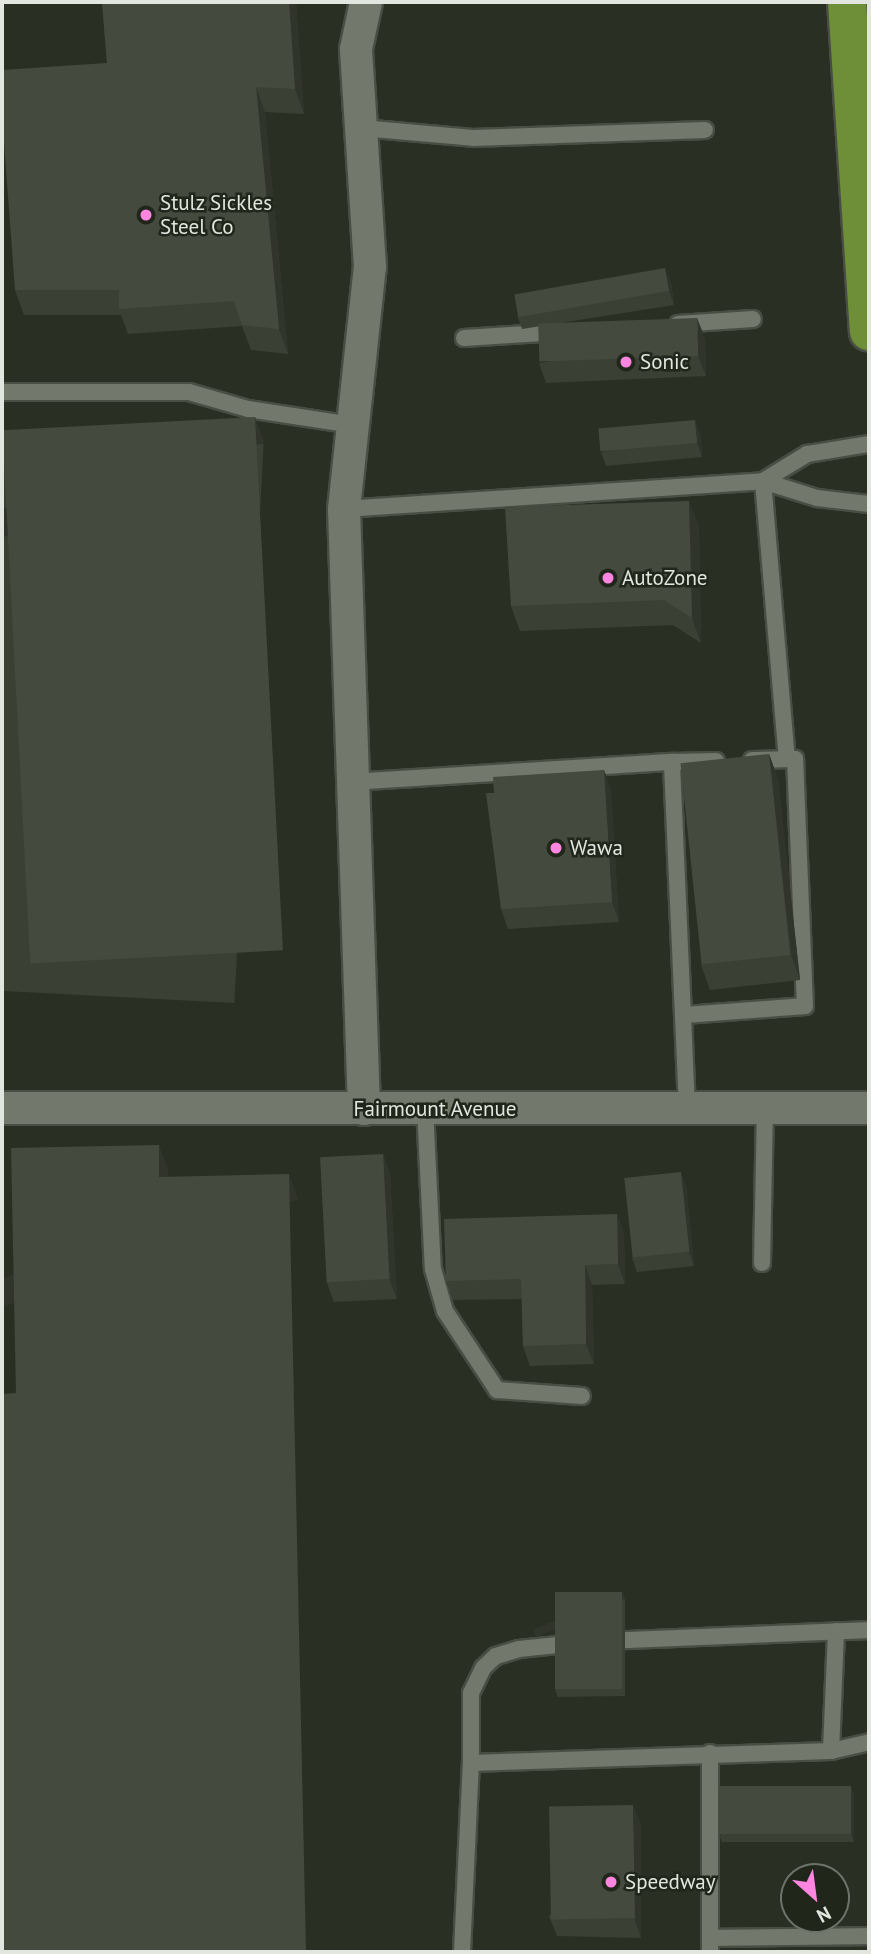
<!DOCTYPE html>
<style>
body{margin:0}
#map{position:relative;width:871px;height:1954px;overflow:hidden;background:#2a2f24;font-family:"PT Sans",sans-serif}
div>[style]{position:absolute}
.roads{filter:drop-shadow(2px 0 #494d44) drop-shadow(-2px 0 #494d44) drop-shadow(0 2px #494d44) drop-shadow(0 -2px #494d44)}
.service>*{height:16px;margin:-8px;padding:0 8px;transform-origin:8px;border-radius:8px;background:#72786b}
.minor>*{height:32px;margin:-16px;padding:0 16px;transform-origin:16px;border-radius:16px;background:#72786b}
.trunk>*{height:38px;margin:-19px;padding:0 19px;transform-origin:19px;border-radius:19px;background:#6e8e37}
.wall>*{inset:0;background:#3b4035;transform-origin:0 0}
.shaded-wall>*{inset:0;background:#30342b;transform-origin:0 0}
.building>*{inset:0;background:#454a3e;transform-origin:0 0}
.dots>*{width:19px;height:19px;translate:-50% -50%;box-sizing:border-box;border:4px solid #21261b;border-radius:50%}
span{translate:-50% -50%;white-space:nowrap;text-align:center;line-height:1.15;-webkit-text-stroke:5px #21261b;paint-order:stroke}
.poi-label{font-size:21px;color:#e2e6df}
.left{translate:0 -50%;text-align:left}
.street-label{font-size:21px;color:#e2e6df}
.frame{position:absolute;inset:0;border:4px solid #e2e6df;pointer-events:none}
.north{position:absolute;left:780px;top:1863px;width:70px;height:70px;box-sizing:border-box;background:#21261b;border:2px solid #6e7369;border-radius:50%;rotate:152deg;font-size:19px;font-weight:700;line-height:28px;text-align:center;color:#e2e6df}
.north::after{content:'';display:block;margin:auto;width:24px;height:32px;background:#fe85e0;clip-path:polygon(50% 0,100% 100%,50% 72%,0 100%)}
</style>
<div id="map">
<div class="roads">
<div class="service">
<div style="left:362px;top:128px;width:111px;rotate:5.1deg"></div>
<div style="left:473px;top:138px;width:232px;rotate:-2deg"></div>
<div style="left:678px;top:324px;width:75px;rotate:-3.8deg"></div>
<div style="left:464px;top:338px;width:94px;rotate:-3.7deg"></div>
<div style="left:2px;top:392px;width:187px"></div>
<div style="left:189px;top:392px;width:61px;rotate:16.1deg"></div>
<div style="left:248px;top:409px;width:105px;rotate:8.7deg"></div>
<div style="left:763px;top:481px;width:279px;rotate:85.1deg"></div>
<div style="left:763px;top:481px;width:52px;rotate:-31.5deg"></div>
<div style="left:807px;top:454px;width:63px;rotate:-9.2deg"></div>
<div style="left:344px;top:509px;width:420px;rotate:-3.8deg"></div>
<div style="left:763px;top:481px;width:57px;rotate:17.5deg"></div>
<div style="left:817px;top:498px;width:52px;rotate:6.6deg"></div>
<div style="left:351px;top:782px;width:322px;rotate:-3.6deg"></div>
<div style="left:686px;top:1015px;width:119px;rotate:-4.3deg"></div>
<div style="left:805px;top:1006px;width:247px;rotate:-92.3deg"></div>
<div style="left:795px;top:759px;width:43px;rotate:178.7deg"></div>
<div style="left:425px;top:1108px;width:161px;rotate:87.2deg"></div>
<div style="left:433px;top:1269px;width:44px;rotate:74.1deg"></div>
<div style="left:445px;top:1311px;width:95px;rotate:56.6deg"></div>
<div style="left:497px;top:1390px;width:85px;rotate:4deg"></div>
<div style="left:687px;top:1108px;width:346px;rotate:-92.5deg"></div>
<div style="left:672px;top:762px;width:44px;rotate:-1.3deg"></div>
<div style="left:762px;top:1263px;width:155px;rotate:-88.9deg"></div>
<div style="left:606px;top:1641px;width:263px;rotate:-2.4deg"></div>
<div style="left:831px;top:1751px;width:120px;rotate:-87.6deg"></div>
<div style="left:471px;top:1763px;width:70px;rotate:-90deg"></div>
<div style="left:471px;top:1693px;width:28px;rotate:-64deg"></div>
<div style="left:483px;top:1668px;width:18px;rotate:-43deg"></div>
<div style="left:496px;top:1656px;width:24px;rotate:-17deg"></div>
<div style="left:519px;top:1649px;width:58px;rotate:-5.9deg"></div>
<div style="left:710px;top:1938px;width:185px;rotate:-90deg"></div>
<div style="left:462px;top:1952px;width:189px;rotate:-87.3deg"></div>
<div style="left:471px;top:1763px;width:360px;rotate:-1.9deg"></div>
<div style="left:831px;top:1751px;width:39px;rotate:-13deg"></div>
<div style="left:710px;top:1952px;width:14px;rotate:-90deg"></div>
<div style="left:710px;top:1938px;width:159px;rotate:-0.7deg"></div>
</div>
<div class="minor">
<div style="left:2px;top:1108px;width:867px"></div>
<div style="left:364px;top:1109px;width:600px;rotate:-91.91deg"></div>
<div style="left:344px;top:509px;width:243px;rotate:-83.9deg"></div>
<div style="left:370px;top:267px;width:218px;rotate:-93.7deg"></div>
<div style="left:356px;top:49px;width:48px;rotate:-78deg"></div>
</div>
<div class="trunk">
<div style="left:847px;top:2px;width:330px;rotate:86.2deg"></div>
</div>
</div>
<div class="wall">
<div style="clip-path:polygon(102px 2px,296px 2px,304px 114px,265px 112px,288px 354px,251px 350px,242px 326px,128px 334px,121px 315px,24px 315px,15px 290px,107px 63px)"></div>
<div style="clip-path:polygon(671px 282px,674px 305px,522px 329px,517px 315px)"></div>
<div style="clip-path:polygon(705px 338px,706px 376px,546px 383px,539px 363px)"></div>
<div style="left:2px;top:430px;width:262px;height:560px;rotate:3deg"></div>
<div style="clip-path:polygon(700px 434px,702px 457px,606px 466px,601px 452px)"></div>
<div style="clip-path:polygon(699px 526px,701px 643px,673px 625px,520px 631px,511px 606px)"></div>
<div style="clip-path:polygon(769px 754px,778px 779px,800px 980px,710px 990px,701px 965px)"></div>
<div style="clip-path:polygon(604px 770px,611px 790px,619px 922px,508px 929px,501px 909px,494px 793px)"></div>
<div style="clip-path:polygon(383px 1154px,390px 1174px,397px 1299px,334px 1302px,327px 1283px)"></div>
<div style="clip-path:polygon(686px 1186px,694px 1266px,637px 1272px,632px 1258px)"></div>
<div style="clip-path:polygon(617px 1214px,624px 1234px,625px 1284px,592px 1285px,594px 1364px,530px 1366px,523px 1346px,522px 1299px,453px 1300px,446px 1281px)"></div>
<div style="clip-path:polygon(622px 1592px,625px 1599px,625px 1696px,558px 1697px,555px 1690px)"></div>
<div style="clip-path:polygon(854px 1793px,854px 1842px,722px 1842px,719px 1835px)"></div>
<div style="clip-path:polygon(641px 1825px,641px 1938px,557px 1936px,549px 1916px)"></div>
</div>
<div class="shaded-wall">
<div style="clip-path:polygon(289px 2px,296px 2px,304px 114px,295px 89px)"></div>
<div style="clip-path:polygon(256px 87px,265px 112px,288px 354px,279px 329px)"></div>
<div style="clip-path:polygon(665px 268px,671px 282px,674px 305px,669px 291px)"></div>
<div style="clip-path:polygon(697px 318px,705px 338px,706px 376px,698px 356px)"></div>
<div style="left:255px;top:417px;width:27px;height:534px;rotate:70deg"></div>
<div style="clip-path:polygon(695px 420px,700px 434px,702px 457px,697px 443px)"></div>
<div style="clip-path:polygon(689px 501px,699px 526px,701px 643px,692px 618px)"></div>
<div style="clip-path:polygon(769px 754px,778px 779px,800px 980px,791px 955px)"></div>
<div style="clip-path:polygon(604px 770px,611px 790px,619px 922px,612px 902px)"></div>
<div style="clip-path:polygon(159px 1145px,168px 1169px,168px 1202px,159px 1177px)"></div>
<div style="clip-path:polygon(383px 1154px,390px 1174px,397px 1299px,389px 1279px)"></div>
<div style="clip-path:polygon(681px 1172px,686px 1186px,694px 1266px,689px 1252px)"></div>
<div style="left:289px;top:1174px;width:27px;height:778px;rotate:70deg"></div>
<div style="clip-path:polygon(617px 1214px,624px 1234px,625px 1284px,618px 1264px)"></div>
<div style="clip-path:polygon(585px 1265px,592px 1285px,594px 1364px,586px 1344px)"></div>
<div style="left:622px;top:1592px;width:8px;height:97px;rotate:67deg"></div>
<div style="clip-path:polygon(851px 1786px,854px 1793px,854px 1842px,851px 1834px)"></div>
<div style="clip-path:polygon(633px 1805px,641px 1825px,641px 1938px,634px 1918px)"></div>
</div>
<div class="building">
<div style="clip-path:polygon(102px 2px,289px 2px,295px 89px,256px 87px,279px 329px,242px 325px,234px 301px,119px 309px,119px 290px,15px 290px,2px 116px,2px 70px,107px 63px)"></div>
<div style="left:665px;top:268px;width:23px;height:153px;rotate:80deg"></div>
<div style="left:697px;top:318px;width:38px;height:159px;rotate:88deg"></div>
<div style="left:255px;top:417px;width:534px;height:253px;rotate:87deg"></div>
<div style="left:695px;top:420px;width:23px;height:97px;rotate:85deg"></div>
<div style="clip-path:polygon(689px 501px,692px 618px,664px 600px,511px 606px,505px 507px)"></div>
<div style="left:769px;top:754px;width:202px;height:89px;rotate:84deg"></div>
<div style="clip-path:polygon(604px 770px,612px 902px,501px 909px,486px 793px,494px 793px,493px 777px)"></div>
<div style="clip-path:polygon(159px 1145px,159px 1177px,289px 1174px,306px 1952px,2px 1952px,2px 1394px,16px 1393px,11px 1148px)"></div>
<div style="left:383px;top:1154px;width:125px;height:63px;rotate:87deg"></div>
<div style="left:681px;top:1172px;width:80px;height:57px;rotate:84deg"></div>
<div style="clip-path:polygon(617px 1214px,618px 1264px,585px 1265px,586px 1344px,523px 1346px,521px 1279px,446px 1281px,444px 1219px)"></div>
<div style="left:622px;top:1592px;width:97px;height:67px;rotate:90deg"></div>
<div style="left:851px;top:1786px;width:48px;height:132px;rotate:90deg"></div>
<div style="left:633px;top:1805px;width:113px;height:84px;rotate:89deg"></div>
</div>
<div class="dots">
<div style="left:146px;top:215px;background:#fe85e0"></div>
<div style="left:626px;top:362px;background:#fe85e0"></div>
<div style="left:608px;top:578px;background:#fe85e0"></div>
<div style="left:556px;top:848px;background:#fe85e0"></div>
<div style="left:611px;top:1882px;background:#fe85e0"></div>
</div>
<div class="poi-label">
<span class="left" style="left:160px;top:215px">Stulz Sickles<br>Steel Co</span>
<span class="left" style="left:640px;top:362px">Sonic</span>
<span class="left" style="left:622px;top:578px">AutoZone</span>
<span class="left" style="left:570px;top:848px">Wawa</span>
<span class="left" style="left:625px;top:1882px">Speedway</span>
</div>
<div class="street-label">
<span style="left:435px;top:1109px">Fairmount Avenue</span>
</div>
<div class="frame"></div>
<div class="north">N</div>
</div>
